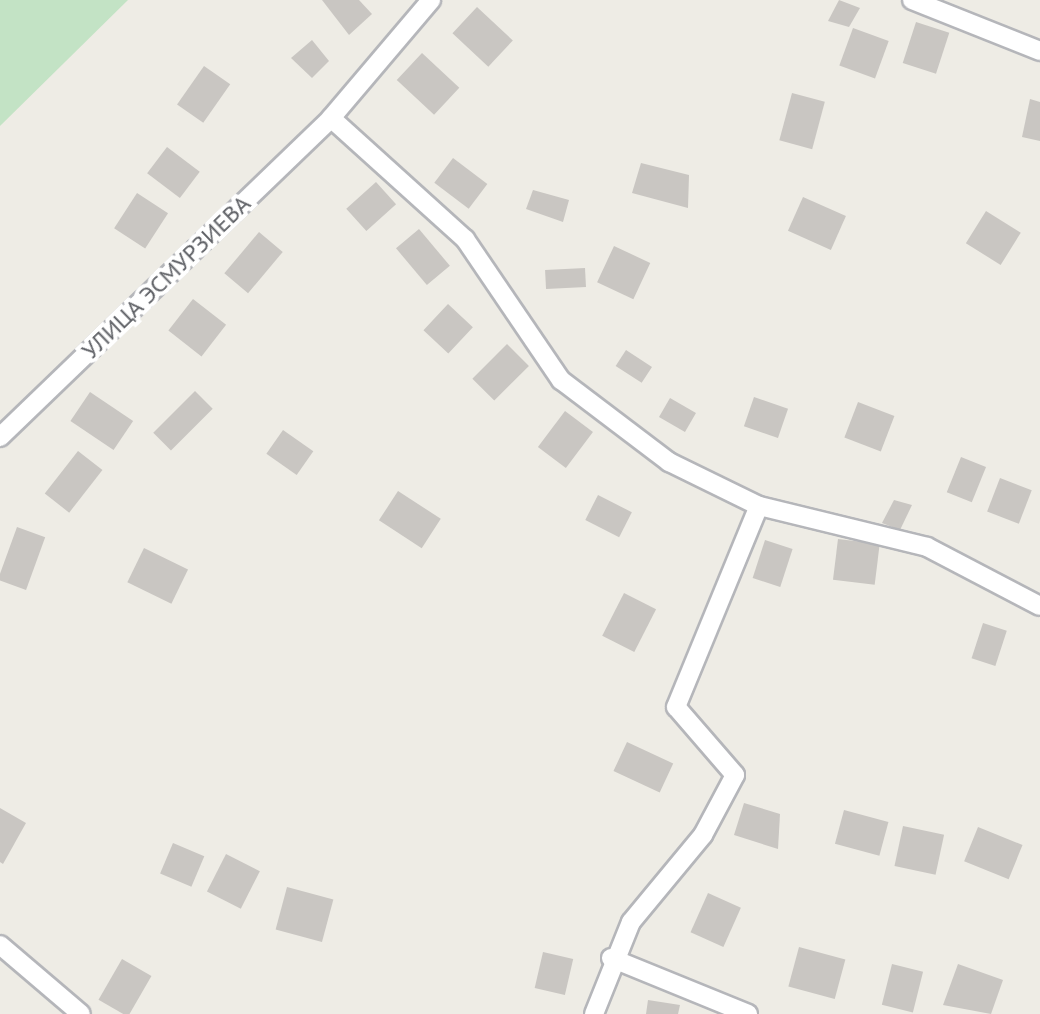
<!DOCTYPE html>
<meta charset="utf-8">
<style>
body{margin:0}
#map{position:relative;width:1040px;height:1014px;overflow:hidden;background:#eeece5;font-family:"PT Sans",sans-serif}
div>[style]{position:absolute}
.green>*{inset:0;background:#c3e3c5}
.building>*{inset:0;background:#c9c6c2;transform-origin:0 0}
.roads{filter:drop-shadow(2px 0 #b5b6ba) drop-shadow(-2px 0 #b5b6ba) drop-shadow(0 2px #b5b6ba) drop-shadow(0 -2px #b5b6ba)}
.minor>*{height:18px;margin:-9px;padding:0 9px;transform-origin:9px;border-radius:9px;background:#fff}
span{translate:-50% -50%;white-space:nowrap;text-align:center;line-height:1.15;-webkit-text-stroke:8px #fff;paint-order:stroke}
.street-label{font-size:24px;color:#5d5f64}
</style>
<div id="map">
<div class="green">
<div style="clip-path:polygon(0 0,128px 0,0 126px)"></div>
</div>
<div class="building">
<div style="clip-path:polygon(322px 0,359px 0,372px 14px,349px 35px)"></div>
<div style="clip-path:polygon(839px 0,860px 8px,849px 27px,828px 21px)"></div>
<div style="left:477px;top:7px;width:49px;height:36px;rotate:43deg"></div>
<div style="left:916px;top:22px;width:35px;height:43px;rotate:18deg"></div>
<div style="left:853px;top:28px;width:38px;height:40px;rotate:20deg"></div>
<div style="clip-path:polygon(312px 40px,329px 61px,312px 78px,291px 58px)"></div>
<div style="left:422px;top:53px;width:51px;height:37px;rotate:43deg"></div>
<div style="left:204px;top:66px;width:32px;height:47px;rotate:35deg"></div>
<div style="left:792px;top:93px;width:34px;height:49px;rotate:15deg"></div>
<div style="clip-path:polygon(1030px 99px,1040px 102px,1040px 141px,1022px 137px)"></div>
<div style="left:167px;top:147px;width:41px;height:33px;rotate:37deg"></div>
<div style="left:453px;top:158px;width:43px;height:31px;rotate:37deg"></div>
<div style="clip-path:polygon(641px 163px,689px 175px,688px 208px,632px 193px)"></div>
<div style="left:376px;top:182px;width:30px;height:40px;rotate:48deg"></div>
<div style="clip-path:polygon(533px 190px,569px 200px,563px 222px,526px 209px)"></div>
<div style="left:137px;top:193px;width:37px;height:42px;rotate:33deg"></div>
<div style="left:803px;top:197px;width:47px;height:37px;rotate:24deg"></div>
<div style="left:986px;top:211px;width:41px;height:38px;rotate:32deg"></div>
<div style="left:419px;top:229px;width:48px;height:30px;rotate:50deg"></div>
<div style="left:259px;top:232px;width:31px;height:54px;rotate:40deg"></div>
<div style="left:614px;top:246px;width:40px;height:40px;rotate:25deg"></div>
<div style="left:585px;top:268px;width:19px;height:40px;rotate:87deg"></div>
<div style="left:193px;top:299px;width:42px;height:40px;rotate:38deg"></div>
<div style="left:448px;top:304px;width:34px;height:36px;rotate:43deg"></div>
<div style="left:507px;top:344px;width:31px;height:49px;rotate:45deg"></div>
<div style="left:626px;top:350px;width:31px;height:19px;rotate:33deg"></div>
<div style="left:195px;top:391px;width:25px;height:59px;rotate:45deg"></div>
<div style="left:90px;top:392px;width:52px;height:35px;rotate:34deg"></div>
<div style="left:754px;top:397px;width:36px;height:31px;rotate:19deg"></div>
<div style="left:670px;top:398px;width:30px;height:22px;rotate:30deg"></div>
<div style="left:858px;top:402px;width:39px;height:38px;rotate:21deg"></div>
<div style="left:565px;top:411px;width:35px;height:45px;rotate:37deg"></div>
<div style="left:283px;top:430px;width:37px;height:29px;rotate:35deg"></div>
<div style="left:78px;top:451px;width:31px;height:54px;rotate:38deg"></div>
<div style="left:961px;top:457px;width:27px;height:38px;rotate:22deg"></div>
<div style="left:1000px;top:478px;width:34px;height:36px;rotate:21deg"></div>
<div style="left:398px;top:491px;width:51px;height:35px;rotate:33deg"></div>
<div style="left:598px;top:495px;width:38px;height:28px;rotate:27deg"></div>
<div style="clip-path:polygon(894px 500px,912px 505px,900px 530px,882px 523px)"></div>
<div style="left:17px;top:527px;width:30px;height:56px;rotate:20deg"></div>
<div style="left:838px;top:539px;width:42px;height:41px;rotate:7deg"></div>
<div style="left:765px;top:540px;width:29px;height:40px;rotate:18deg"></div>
<div style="left:144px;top:548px;width:49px;height:38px;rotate:26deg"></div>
<div style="left:624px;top:593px;width:36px;height:48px;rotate:27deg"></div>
<div style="left:983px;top:623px;width:25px;height:37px;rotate:18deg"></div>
<div style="left:627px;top:742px;width:51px;height:32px;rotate:25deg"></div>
<div style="clip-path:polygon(744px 803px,780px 814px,778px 849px,734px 835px)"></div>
<div style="clip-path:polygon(0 808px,26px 823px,3px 864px,0 862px)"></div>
<div style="left:844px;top:810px;width:46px;height:35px;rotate:15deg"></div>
<div style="left:903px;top:826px;width:42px;height:41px;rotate:12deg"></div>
<div style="left:978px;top:827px;width:48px;height:37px;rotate:22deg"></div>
<div style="left:173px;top:843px;width:34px;height:33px;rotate:23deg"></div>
<div style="left:226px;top:854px;width:38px;height:42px;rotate:27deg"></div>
<div style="left:287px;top:887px;width:48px;height:44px;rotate:15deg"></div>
<div style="left:708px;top:893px;width:36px;height:43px;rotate:24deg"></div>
<div style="left:799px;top:947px;width:48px;height:41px;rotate:15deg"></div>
<div style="left:543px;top:952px;width:31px;height:37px;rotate:13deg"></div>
<div style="left:122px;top:959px;width:34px;height:47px;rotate:30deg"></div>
<div style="left:892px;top:964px;width:32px;height:42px;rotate:14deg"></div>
<div style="clip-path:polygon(958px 964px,1003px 980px,991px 1014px,943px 1005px)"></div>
<div style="clip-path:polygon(648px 1000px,680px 1005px,678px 1014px,646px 1014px)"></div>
</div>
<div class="roads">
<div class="minor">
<div style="left:912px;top:0;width:138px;rotate:21.7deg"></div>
<div style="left:331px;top:118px;width:181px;rotate:42.1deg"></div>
<div style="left:465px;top:239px;width:171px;rotate:55.8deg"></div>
<div style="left:561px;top:380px;width:136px;rotate:37.2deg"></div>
<div style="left:669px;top:462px;width:100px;rotate:26.1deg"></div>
<div style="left:759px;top:506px;width:173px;rotate:13.7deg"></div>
<div style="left:927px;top:547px;width:127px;rotate:27.6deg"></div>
<div style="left:0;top:437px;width:460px;rotate:-43.9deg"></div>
<div style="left:331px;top:118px;width:155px;rotate:-49.7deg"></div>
<div style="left:0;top:945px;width:106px;rotate:40.4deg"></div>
<div style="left:611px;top:958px;width:148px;rotate:22.2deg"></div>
<div style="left:594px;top:1014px;width:99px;rotate:-68.1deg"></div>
<div style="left:631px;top:922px;width:113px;rotate:-50.4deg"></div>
<div style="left:703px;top:835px;width:68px;rotate:-61.9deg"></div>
<div style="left:735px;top:775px;width:90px;rotate:-130.9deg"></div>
<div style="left:676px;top:707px;width:217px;rotate:-67.6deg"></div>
</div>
</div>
<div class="street-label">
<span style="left:166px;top:277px;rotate:-44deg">УЛИЦА ЭСМУРЗИЕВА</span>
</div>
</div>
